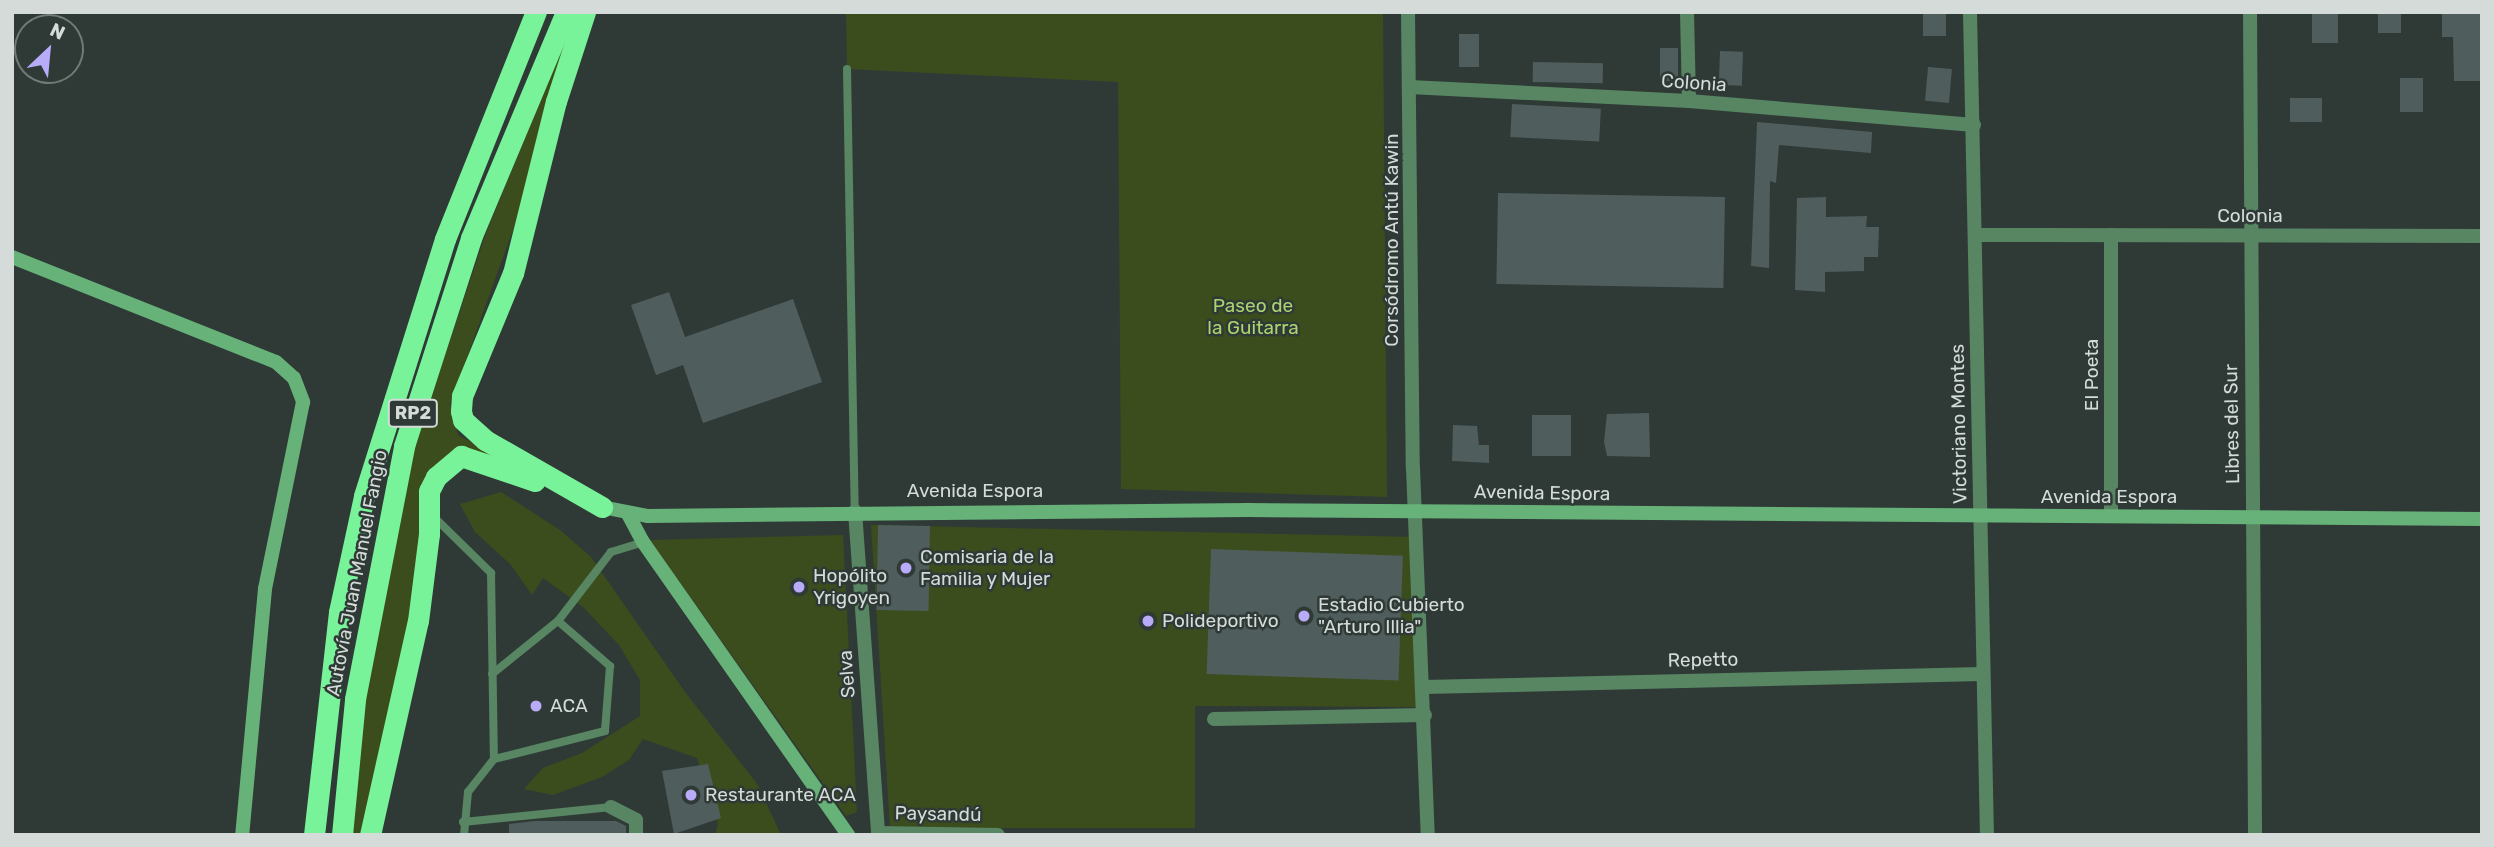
<!DOCTYPE html>
<meta charset="utf-8">
<style>
body{margin:0}
#map{position:relative;width:2494px;height:847px;overflow:hidden;background:#2f3a37;font-family:Rubik,sans-serif}
div>[style]{position:absolute}
.green>*{inset:0;background:#3b4d1c}
.building>*{inset:0;background:#4f5d5d;transform-origin:0 0}
.lane>*{height:8px;margin:-4px;padding:0 4px;transform-origin:4px;border-radius:4px;background:#588663}
.street>*{height:14px;margin:-7px;padding:0 7px;transform-origin:7px;border-radius:7px;background:#588663}
.secondary>*{height:14px;margin:-7px;padding:0 7px;transform-origin:7px;border-radius:7px;background:#67b279}
.highway>*{height:21px;margin:-10.5px;padding:0 10.5px;transform-origin:10.5px;border-radius:10.5px;background:#79f39a}
.dots>*{width:19px;height:19px;translate:-50% -50%;box-sizing:border-box;border:4px solid #2f3a37;border-radius:50%}
span{translate:-50% -50%;white-space:nowrap;text-align:center;line-height:1.15;-webkit-text-stroke:5px #2f3a37;paint-order:stroke}
.shield-label span{padding:2px 5px;background:#2f3a37;border:2px solid;border-radius:5px;-webkit-text-stroke-width:0}
.shield-label{font-size:18px;color:#d4dbd8;font-weight:700}
.street-label{font-size:19px;color:#d4dbd8}
.park-label{font-size:19px;color:#abd36f}
.poi-label{font-size:19px;color:#d4dbd8}
.left{translate:0 -50%;text-align:left}
.frame{position:absolute;inset:0;border:14px solid #d4dbd8;pointer-events:none}
.north{position:absolute;left:14px;top:14px;width:70px;height:70px;box-sizing:border-box;background:#2f3a37;border:2px solid #717a77;border-radius:50%;rotate:26deg;font-size:19px;font-weight:700;line-height:28px;text-align:center;color:#d4dbd8}
.north::after{content:'';display:block;margin:auto;width:24px;height:32px;background:#b8abf7;clip-path:polygon(50% 0,100% 100%,50% 72%,0 100%)}
</style>
<div id="map">
<div class="green">
<div style="clip-path:polygon(577px 12px,518px 216px,450px 404px,458px 435px,534px 475px,462px 450px,420px 530px,407px 635px,363px 835px,351px 835px,372px 644px,415px 445px,486px 233px)"></div>
<div style="clip-path:polygon(846px 12px,1383px 12px,1387px 497px,1121px 489px,1118px 82px,847px 69px)"></div>
<div style="clip-path:polygon(501px 492px,560px 530px,591px 557px,685px 692px,758px 785px,781px 835px,715px 835px,718px 824px,697px 758px,643px 739px,629px 760px,602px 777px,553px 795px,524px 789px,543px 768px,582px 753px,640px 716px,640px 680px,619px 645px,583px 607px,543px 578px,532px 595px,511px 565px,475px 532px,460px 504px)"></div>
<div style="clip-path:polygon(871px 525px,1418px 537px,1418px 707px,1195px 706px,1195px 828px,890px 828px)"></div>
<div style="clip-path:polygon(843px 535px,857px 812px,846px 816px,650px 540px)"></div>
</div>
<div class="building">
<div style="left:1923px;top:12px;width:23px;height:24px"></div>
<div style="left:2312px;top:12px;width:26px;height:31px"></div>
<div style="left:2378px;top:12px;width:23px;height:21px"></div>
<div style="clip-path:polygon(2442px 12px,2482px 12px,2482px 81px,2454px 81px,2453px 37px,2442px 37px)"></div>
<div style="left:1459px;top:34px;width:20px;height:33px"></div>
<div style="left:1660px;top:48px;width:18px;height:33px"></div>
<div style="left:1720px;top:51px;width:23px;height:34px;rotate:2deg"></div>
<div style="left:1533px;top:62px;width:70px;height:20px;rotate:1deg"></div>
<div style="left:1928px;top:67px;width:24px;height:34px;rotate:5deg"></div>
<div style="left:2400px;top:78px;width:23px;height:34px"></div>
<div style="left:2322px;top:98px;width:24px;height:32px;rotate:90deg"></div>
<div style="left:1512px;top:104px;width:89px;height:33px;rotate:3deg"></div>
<div style="clip-path:polygon(1757px 122px,1872px 132px,1871px 153px,1779px 145px,1776px 183px,1770px 181px,1769px 268px,1751px 266px)"></div>
<div style="left:1498px;top:193px;width:227px;height:91px;rotate:1deg"></div>
<div style="clip-path:polygon(1826px 197px,1826px 217px,1867px 216px,1866px 227px,1879px 227px,1878px 257px,1864px 257px,1864px 271px,1825px 272px,1825px 292px,1795px 290px,1797px 198px)"></div>
<div style="clip-path:polygon(669px 292px,685px 337px,793px 299px,822px 382px,703px 423px,683px 365px,656px 375px,631px 305px)"></div>
<div style="clip-path:polygon(1649px 413px,1650px 457px,1607px 456px,1604px 442px,1607px 414px)"></div>
<div style="left:1571px;top:415px;width:41px;height:39px;rotate:90deg"></div>
<div style="clip-path:polygon(1453px 425px,1477px 426px,1479px 445px,1489px 445px,1489px 463px,1452px 461px)"></div>
<div style="left:878px;top:525px;width:52px;height:85px;rotate:1deg"></div>
<div style="left:1211px;top:549px;width:192px;height:125px;rotate:2deg"></div>
<div style="clip-path:polygon(708px 764px,721px 818px,674px 834px,662px 771px)"></div>
<div style="clip-path:polygon(535px 821px,616px 821px,626px 826px,626px 835px,509px 835px,509px 824px)"></div>
</div>
<div class="lane">
<div style="left:847px;top:69px;width:442px;rotate:89deg"></div>
<div style="left:432px;top:515px;width:83px;rotate:44.5deg"></div>
<div style="left:491px;top:573px;width:186px;rotate:89.1deg"></div>
<div style="left:494px;top:759px;width:42px;rotate:128.2deg"></div>
<div style="left:468px;top:792px;width:43px;rotate:95.3deg"></div>
<div style="left:558px;top:621px;width:87px;rotate:-52.5deg"></div>
<div style="left:611px;top:552px;width:34px;rotate:-17deg"></div>
<div style="left:492px;top:674px;width:85px;rotate:-38.8deg"></div>
<div style="left:558px;top:621px;width:69px;rotate:40.9deg"></div>
<div style="left:610px;top:666px;width:65px;rotate:94.4deg"></div>
<div style="left:605px;top:731px;width:114px;rotate:165.8deg"></div>
<div style="left:463px;top:822px;width:149px;rotate:-5.8deg"></div>
</div>
<div class="street">
<div style="left:1408px;top:12px;width:456px;rotate:89.4deg"></div>
<div style="left:1413px;top:468px;width:367px;rotate:87.7deg"></div>
<div style="left:1687px;top:12px;width:89px;rotate:88.7deg"></div>
<div style="left:1970px;top:12px;width:823px;rotate:88.82deg"></div>
<div style="left:2250px;top:12px;width:823px;rotate:89.65deg"></div>
<div style="left:1410px;top:87px;width:279px;rotate:2.9deg"></div>
<div style="left:1689px;top:101px;width:286px;rotate:4.8deg"></div>
<div style="left:1975px;top:235px;width:507px;rotate:0.11deg"></div>
<div style="left:2111px;top:235px;width:281px;rotate:90deg"></div>
<div style="left:855px;top:511px;width:325px;rotate:85.9deg"></div>
<div style="left:1424px;top:687px;width:558px;rotate:-1.33deg"></div>
<div style="left:1214px;top:719px;width:211px;rotate:-1.1deg"></div>
<div style="left:611px;top:807px;width:28px;rotate:27deg"></div>
<div style="left:636px;top:820px;width:15px;rotate:90deg"></div>
<div style="left:878px;top:833px;width:120px;rotate:1deg"></div>
</div>
<div class="secondary">
<div style="left:12px;top:257px;width:284px;rotate:21.7deg"></div>
<div style="left:276px;top:362px;width:24px;rotate:42deg"></div>
<div style="left:294px;top:378px;width:26px;rotate:69deg"></div>
<div style="left:303px;top:402px;width:191px;rotate:101.5deg"></div>
<div style="left:265px;top:589px;width:247px;rotate:95.3deg"></div>
<div style="left:602px;top:507px;width:47px;rotate:11.1deg"></div>
<div style="left:648px;top:516px;width:600px;rotate:-0.57deg"></div>
<div style="left:1248px;top:510px;width:1234px;rotate:0.42deg"></div>
<div style="left:628px;top:514px;width:32px;rotate:62deg"></div>
<div style="left:643px;top:542px;width:358px;rotate:55deg"></div>
</div>
<div class="highway">
<div style="left:585px;top:12px;width:94px;rotate:108deg"></div>
<div style="left:556px;top:101px;width:177px;rotate:104deg"></div>
<div style="left:513px;top:273px;width:133px;rotate:112.5deg"></div>
<div style="left:462px;top:396px;width:15px;rotate:94deg"></div>
<div style="left:461px;top:411px;width:9px;rotate:77deg"></div>
<div style="left:463px;top:420px;width:30px;rotate:42deg"></div>
<div style="left:485px;top:440px;width:135px;rotate:29.8deg"></div>
<div style="left:314px;top:835px;width:224px;rotate:-83.6deg"></div>
<div style="left:339px;top:612px;width:119px;rotate:-77.8deg"></div>
<div style="left:364px;top:496px;width:269px;rotate:-72.5deg"></div>
<div style="left:445px;top:239px;width:245px;rotate:-68.2deg"></div>
<div style="left:342px;top:835px;width:137px;rotate:-84.5deg"></div>
<div style="left:355px;top:699px;width:258px;rotate:-79deg"></div>
<div style="left:404px;top:446px;width:219px;rotate:-72.1deg"></div>
<div style="left:471px;top:238px;width:245px;rotate:-67.2deg"></div>
<div style="left:370px;top:835px;width:219px;rotate:-77.4deg"></div>
<div style="left:418px;top:621px;width:88px;rotate:-82.8deg"></div>
<div style="left:429px;top:534px;width:43px;rotate:-90deg"></div>
<div style="left:429px;top:491px;width:16px;rotate:-63deg"></div>
<div style="left:436px;top:477px;width:33px;rotate:-40deg"></div>
<div style="left:461px;top:456px;width:78px;rotate:18.7deg"></div>
</div>
<div class="dots">
<div style="left:906px;top:568px;background:#b8abf7"></div>
<div style="left:799px;top:587px;background:#b8abf7"></div>
<div style="left:1304px;top:616px;background:#b8abf7"></div>
<div style="left:1148px;top:621px;background:#b8abf7"></div>
<div style="left:536px;top:706px;background:#b8abf7"></div>
<div style="left:691px;top:795px;background:#b8abf7"></div>
</div>
<div class="shield-label">
<span style="left:413px;top:413px">RP2</span>
</div>
<div class="street-label">
<span style="left:1694px;top:83px;rotate:4deg">Colonia</span>
<span style="left:2250px;top:216px">Colonia</span>
<span style="left:1392px;top:240px;rotate:-90deg">Corsódromo Antú Kawin</span>
<span style="left:2092px;top:375px;rotate:-90deg">El Poeta</span>
<span style="left:1959px;top:424px;rotate:-91deg">Victoriano Montes</span>
<span style="left:2232px;top:424px;rotate:-91deg">Libres del Sur</span>
<span style="left:975px;top:491px">Avenida Espora</span>
<span style="left:1542px;top:493px;rotate:1deg">Avenida Espora</span>
<span style="left:2109px;top:497px">Avenida Espora</span>
<span style="left:357px;top:573px;rotate:-79deg">Autovía Juan Manuel Fangio</span>
<span style="left:1703px;top:660px;rotate:-1deg">Repetto</span>
<span style="left:847px;top:674px;rotate:-94deg">Selva</span>
<span style="left:938px;top:814px;rotate:1deg">Paysandú</span>
</div>
<div class="park-label">
<span style="left:1253px;top:317px">Paseo de<br>la Guitarra</span>
</div>
<div class="poi-label">
<span class="left" style="left:920px;top:568px">Comisaria de la<br>Familia y Mujer</span>
<span class="left" style="left:813px;top:587px">Hopólito<br>Yrigoyen</span>
<span class="left" style="left:1318px;top:616px">Estadio Cubierto<br>"Arturo Illia"</span>
<span class="left" style="left:1162px;top:621px">Polideportivo</span>
<span class="left" style="left:550px;top:706px">ACA</span>
<span class="left" style="left:705px;top:795px">Restaurante ACA</span>
</div>
<div class="frame"></div>
<div class="north">N</div>
</div>
